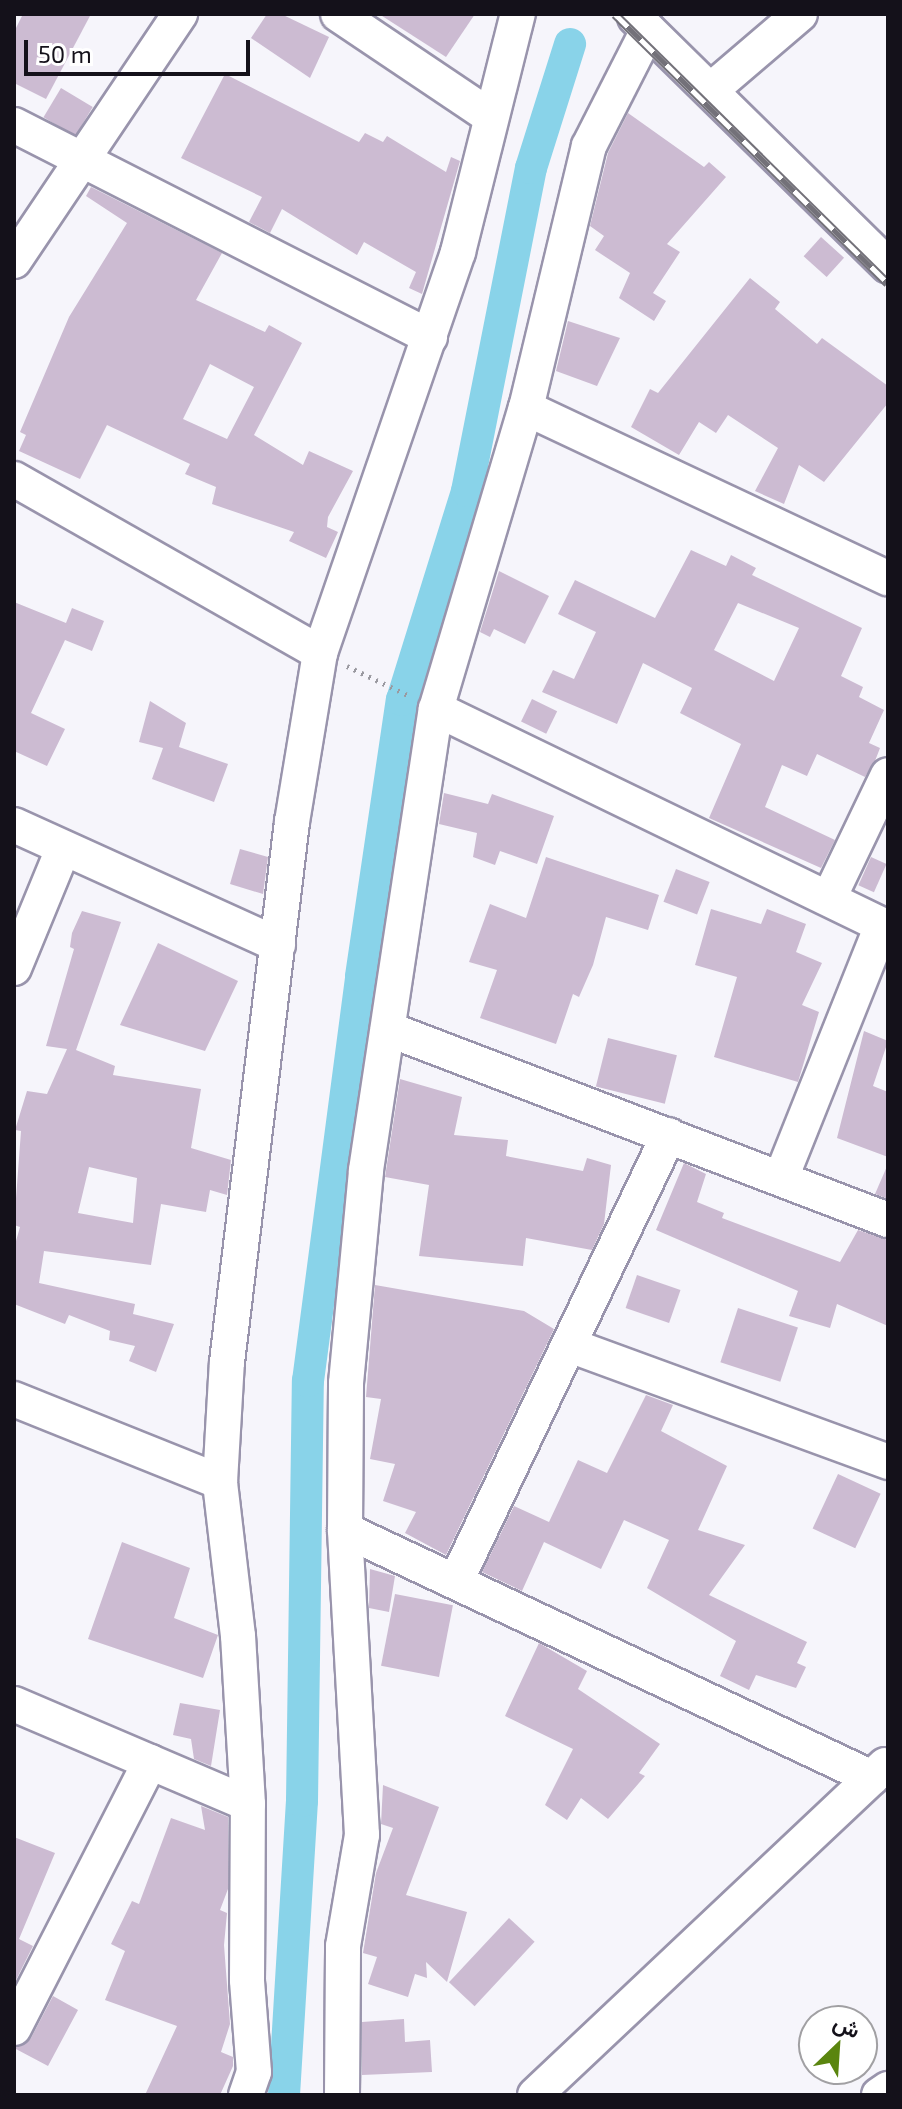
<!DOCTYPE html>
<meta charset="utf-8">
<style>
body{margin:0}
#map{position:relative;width:902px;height:2109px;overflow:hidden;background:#f6f5fb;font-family:"Exo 2",Vazirmatn,sans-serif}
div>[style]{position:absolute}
.canal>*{height:32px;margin:-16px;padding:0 16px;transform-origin:16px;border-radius:16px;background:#89d3e9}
.building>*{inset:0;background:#ccbbd2;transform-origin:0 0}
.path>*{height:5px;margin-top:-2.5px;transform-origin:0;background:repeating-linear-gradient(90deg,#9a99a0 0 2px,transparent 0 8px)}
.roads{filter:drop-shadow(2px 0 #9994ac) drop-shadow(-2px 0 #9994ac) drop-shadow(0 2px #9994ac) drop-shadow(0 -2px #9994ac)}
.minor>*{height:34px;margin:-17px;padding:0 17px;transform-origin:17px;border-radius:17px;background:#fff}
.rail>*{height:9px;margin-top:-4.5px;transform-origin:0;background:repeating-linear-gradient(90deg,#fff 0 18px,#737179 0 36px);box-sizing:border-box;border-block:2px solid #737179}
span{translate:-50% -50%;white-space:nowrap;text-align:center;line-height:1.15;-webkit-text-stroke:6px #fff;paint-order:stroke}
.frame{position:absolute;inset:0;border:16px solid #14111a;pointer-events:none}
.north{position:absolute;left:798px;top:2005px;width:80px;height:80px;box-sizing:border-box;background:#fff;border:2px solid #a1a0a3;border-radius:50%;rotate:25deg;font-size:22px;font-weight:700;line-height:32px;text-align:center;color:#14111a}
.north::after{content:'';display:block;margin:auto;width:28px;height:36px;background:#5a850f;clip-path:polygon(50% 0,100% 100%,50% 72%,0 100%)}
.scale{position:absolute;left:24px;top:40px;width:226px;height:36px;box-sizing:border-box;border:4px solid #14111a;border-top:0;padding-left:10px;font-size:24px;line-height:28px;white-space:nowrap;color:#14111a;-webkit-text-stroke:6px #fff;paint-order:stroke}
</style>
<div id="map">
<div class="canal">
<div style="left:284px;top:2095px;width:295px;rotate:-86.5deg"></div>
<div style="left:302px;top:1801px;width:420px;rotate:-89.2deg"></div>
<div style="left:308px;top:1381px;width:408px;rotate:-82.5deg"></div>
<div style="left:361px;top:976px;width:279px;rotate:-81.6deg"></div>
<div style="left:402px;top:700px;width:219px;rotate:-72.7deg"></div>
<div style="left:467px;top:491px;width:329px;rotate:-78.8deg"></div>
<div style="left:531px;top:168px;width:130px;rotate:-72.5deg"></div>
</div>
<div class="building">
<div style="clip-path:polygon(23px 14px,91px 14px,46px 99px,14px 83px,14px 32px)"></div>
<div style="clip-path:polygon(267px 14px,281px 14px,329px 37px,310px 78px,251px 38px)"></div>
<div style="clip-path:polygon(379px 14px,475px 14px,446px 57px)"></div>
<div style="clip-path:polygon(225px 74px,359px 142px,365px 133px,383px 142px,387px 136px,446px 172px,451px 157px,460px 161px,422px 294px,409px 288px,416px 272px,364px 242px,357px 255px,282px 209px,270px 233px,249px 222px,262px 197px,181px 158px)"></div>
<div style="left:61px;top:88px;width:37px;height:34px;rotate:31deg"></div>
<div style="clip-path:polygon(628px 113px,704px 167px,709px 162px,726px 177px,667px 244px,680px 252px,653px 293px,666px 301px,654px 321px,619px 298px,630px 273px,595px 250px,604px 236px,590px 226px,608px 153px)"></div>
<div style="clip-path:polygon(evenodd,91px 187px,222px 253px,196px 300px,265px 332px,269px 325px,302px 343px,254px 435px,303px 465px,309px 451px,353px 471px,328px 517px,327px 527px,338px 532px,326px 558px,289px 541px,294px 532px,212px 504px,216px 487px,185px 474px,190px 464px,107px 425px,80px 479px,19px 451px,26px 435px,20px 432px,69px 317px,127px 223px,86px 196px,91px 187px,210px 364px,254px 387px,227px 439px,183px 419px,210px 364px)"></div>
<div style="left:821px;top:237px;width:31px;height:26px;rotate:42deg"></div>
<div style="clip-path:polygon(750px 278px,780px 302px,775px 309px,817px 344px,822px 338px,888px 386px,888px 403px,824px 482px,799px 465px,784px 504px,755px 491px,778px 448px,728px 415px,716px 433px,699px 422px,679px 455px,631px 427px,650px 389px,658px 393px)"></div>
<div style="clip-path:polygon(568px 321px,620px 338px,597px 386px,556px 371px)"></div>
<div style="clip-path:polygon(evenodd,691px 550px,726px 566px,731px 555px,756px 568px,752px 575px,862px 628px,841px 676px,863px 687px,859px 697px,884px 710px,869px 743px,880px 748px,875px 761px,865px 777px,817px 754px,807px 776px,782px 765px,765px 807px,835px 840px,821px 868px,709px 818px,741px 744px,680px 713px,692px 688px,643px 663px,617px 724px,542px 692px,553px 670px,574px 679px,596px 632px,558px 614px,575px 580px,655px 618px,691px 550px,738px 603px,799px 628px,774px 681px,714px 650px,738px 603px)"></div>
<div style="clip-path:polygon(499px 571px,549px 596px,525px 644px,494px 629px,490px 637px,480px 632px)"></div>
<div style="clip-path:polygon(14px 602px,66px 623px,72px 608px,104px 621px,92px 651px,65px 640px,31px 713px,65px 729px,47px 766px,14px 751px)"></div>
<div style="left:532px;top:699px;width:28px;height:25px;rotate:26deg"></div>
<div style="clip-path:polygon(150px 701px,186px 723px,179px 747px,228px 764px,214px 802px,152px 779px,163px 748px,139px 742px)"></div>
<div style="clip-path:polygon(444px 793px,488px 804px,492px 794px,554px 816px,537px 864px,500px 851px,495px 865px,473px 857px,477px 833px,439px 824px)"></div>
<div style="clip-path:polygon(240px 849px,268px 857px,263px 894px,230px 884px)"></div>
<div style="clip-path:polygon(546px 857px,659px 895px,648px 930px,606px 917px,593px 965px,579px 997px,573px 994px,556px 1044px,480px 1018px,497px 970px,469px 962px,490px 904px,526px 918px)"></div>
<div style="left:871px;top:857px;width:17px;height:31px;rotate:24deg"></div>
<div style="left:676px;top:869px;width:36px;height:35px;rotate:21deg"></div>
<div style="clip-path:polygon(711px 909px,761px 924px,767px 909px,806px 924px,796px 952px,822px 963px,802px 1005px,819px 1012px,798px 1082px,714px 1057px,737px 977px,695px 965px)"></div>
<div style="clip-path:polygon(evenodd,82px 911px,121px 922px,76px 1050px,115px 1066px,113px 1075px,201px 1089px,191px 1148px,231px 1160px,227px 1195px,210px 1190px,206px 1212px,161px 1204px,151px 1265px,44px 1251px,39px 1283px,135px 1304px,133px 1314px,174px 1324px,156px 1372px,129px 1361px,135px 1346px,109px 1340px,110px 1331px,69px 1315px,65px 1324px,14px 1304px,14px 1248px,20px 1227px,14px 1225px,21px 1131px,15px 1130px,27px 1091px,47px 1094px,67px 1049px,46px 1046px,74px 949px,70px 947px,72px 933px,82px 911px,89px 1167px,137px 1178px,133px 1223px,78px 1213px,89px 1167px)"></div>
<div style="clip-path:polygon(158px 943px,238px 981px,205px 1051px,120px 1025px)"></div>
<div style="clip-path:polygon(864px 1031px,888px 1041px,873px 1086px,888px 1092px,888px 1157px,837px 1138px)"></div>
<div style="left:608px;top:1038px;width:71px;height:50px;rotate:14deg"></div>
<div style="clip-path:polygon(400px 1079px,462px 1097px,454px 1135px,508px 1140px,506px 1156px,583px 1171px,587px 1158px,611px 1165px,604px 1224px,592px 1250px,526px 1238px,523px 1266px,419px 1256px,429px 1185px,385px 1177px)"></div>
<div style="clip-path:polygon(684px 1163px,706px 1174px,697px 1202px,724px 1213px,722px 1218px,840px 1262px,858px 1230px,888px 1240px,888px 1326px,837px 1304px,830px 1328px,789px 1316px,798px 1291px,656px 1230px)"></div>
<div style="clip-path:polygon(888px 1164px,888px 1199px,875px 1194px)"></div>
<div style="left:637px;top:1275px;width:46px;height:35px;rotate:19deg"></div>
<div style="clip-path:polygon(375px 1285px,524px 1311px,554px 1329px,446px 1555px,405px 1533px,416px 1512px,383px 1501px,395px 1464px,370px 1459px,381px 1399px,366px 1397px)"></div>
<div style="left:738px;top:1308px;width:63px;height:57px;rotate:18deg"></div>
<div style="clip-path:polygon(646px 1395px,673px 1405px,661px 1431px,727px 1466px,698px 1530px,745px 1545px,709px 1595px,807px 1642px,797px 1663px,806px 1667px,796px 1688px,756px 1675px,749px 1690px,720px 1676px,736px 1641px,647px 1588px,669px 1540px,624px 1520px,601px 1569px,544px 1542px,522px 1591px,482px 1572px,514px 1506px,549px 1522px,578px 1460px,607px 1473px)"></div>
<div style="left:838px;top:1474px;width:47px;height:60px;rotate:25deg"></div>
<div style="clip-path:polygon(122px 1542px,190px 1568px,174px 1618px,218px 1635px,203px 1678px,88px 1639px)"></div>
<div style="clip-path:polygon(370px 1569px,395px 1576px,389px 1612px,369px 1608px)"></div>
<div style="left:395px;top:1594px;width:59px;height:73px;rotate:11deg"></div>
<div style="clip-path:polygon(539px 1643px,587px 1671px,578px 1689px,660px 1744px,639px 1773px,645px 1776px,608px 1819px,581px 1798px,567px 1820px,545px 1805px,573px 1749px,505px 1716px)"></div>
<div style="clip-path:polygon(180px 1703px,220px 1710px,211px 1766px,194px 1759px,191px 1739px,173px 1735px)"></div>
<div style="clip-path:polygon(383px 1785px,439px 1807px,406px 1895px,467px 1912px,447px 1982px,426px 1962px,427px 1978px,415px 1974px,408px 1997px,368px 1984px,377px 1957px,363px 1953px,376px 1873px,393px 1828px,381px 1824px)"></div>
<div style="clip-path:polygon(201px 1806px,228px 1817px,228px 1889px,220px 1910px,227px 1913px,224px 1945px,230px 2024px,221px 2052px,233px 2057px,233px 2066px,220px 2095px,145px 2095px,177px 2026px,105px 2000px,125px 1951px,111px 1944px,132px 1901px,139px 1904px,171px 1818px,205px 1830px)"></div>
<div style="clip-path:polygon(14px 1837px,55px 1853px,19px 1939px,33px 1946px,14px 1984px)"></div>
<div style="left:509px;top:1918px;width:35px;height:88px;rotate:43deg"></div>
<div style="clip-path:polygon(53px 1996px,78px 2010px,48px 2066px,14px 2048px,31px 2038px)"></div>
<div style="clip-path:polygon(404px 2019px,405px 2042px,430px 2040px,432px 2072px,362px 2075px,362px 2022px)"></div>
</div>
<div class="path">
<div style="left:347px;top:666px;width:70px;rotate:25.5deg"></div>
</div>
<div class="roads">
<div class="minor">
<div style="left:338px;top:14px;width:183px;rotate:33.9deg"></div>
<div style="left:635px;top:17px;width:355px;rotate:44.5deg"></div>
<div style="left:711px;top:90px;width:117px;rotate:-40.5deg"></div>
<div style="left:14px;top:125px;width:467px;rotate:27deg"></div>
<div style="left:14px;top:261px;width:298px;rotate:-56.1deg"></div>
<div style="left:526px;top:408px;width:400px;rotate:25.2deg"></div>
<div style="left:14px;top:479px;width:352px;rotate:29.6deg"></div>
<div style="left:436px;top:709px;width:502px;rotate:25.85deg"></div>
<div style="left:14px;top:825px;width:290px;rotate:24.4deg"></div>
<div style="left:829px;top:898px;width:136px;rotate:-64.4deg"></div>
<div style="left:14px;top:968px;width:129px;rotate:-67.6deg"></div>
<div style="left:388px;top:1029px;width:535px;rotate:20.91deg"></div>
<div style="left:781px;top:1178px;width:272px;rotate:-68.2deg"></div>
<div style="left:569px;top:1345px;width:340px;rotate:20.1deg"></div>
<div style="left:14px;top:1399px;width:222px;rotate:21.9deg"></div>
<div style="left:345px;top:1530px;width:582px;rotate:25.2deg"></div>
<div style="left:456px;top:1581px;width:494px;rotate:-64.5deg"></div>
<div style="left:14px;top:1704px;width:254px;rotate:23.1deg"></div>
<div style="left:14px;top:2028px;width:299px;rotate:-62.9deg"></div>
<div style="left:246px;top:2095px;width:24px;rotate:-71deg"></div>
<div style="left:254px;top:2072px;width:92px;rotate:-94.4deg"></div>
<div style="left:247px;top:1980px;width:176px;rotate:-89.7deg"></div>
<div style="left:248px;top:1804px;width:168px;rotate:-93.4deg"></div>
<div style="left:238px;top:1636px;width:155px;rotate:-96.7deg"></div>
<div style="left:220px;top:1482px;width:120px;rotate:-86.7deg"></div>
<div style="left:227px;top:1362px;width:544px;rotate:-83.14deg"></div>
<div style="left:292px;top:822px;width:171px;rotate:-80.6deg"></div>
<div style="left:320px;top:653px;width:424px;rotate:-71deg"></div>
<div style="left:458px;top:252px;width:245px;rotate:-75.9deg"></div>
<div style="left:342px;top:2095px;width:149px;rotate:-89.6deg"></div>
<div style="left:343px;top:1946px;width:113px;rotate:-80.3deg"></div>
<div style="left:362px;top:1835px;width:305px;rotate:-93.2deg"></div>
<div style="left:345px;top:1530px;width:147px;rotate:-89.6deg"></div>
<div style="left:346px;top:1383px;width:214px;rotate:-84.6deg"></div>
<div style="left:366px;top:1170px;width:466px;rotate:-81.4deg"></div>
<div style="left:436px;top:709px;width:314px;rotate:-73.4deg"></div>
<div style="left:526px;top:408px;width:269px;rotate:-76.5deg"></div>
<div style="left:589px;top:146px;width:130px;rotate:-63deg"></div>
<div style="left:535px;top:2095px;width:481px;rotate:-43.3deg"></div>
<div style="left:879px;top:2095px;width:11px;rotate:-34deg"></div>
</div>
</div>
<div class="rail">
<div style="left:615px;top:14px;width:383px;rotate:44.6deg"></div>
</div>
<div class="frame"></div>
<div class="north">ش</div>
<div class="scale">50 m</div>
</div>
